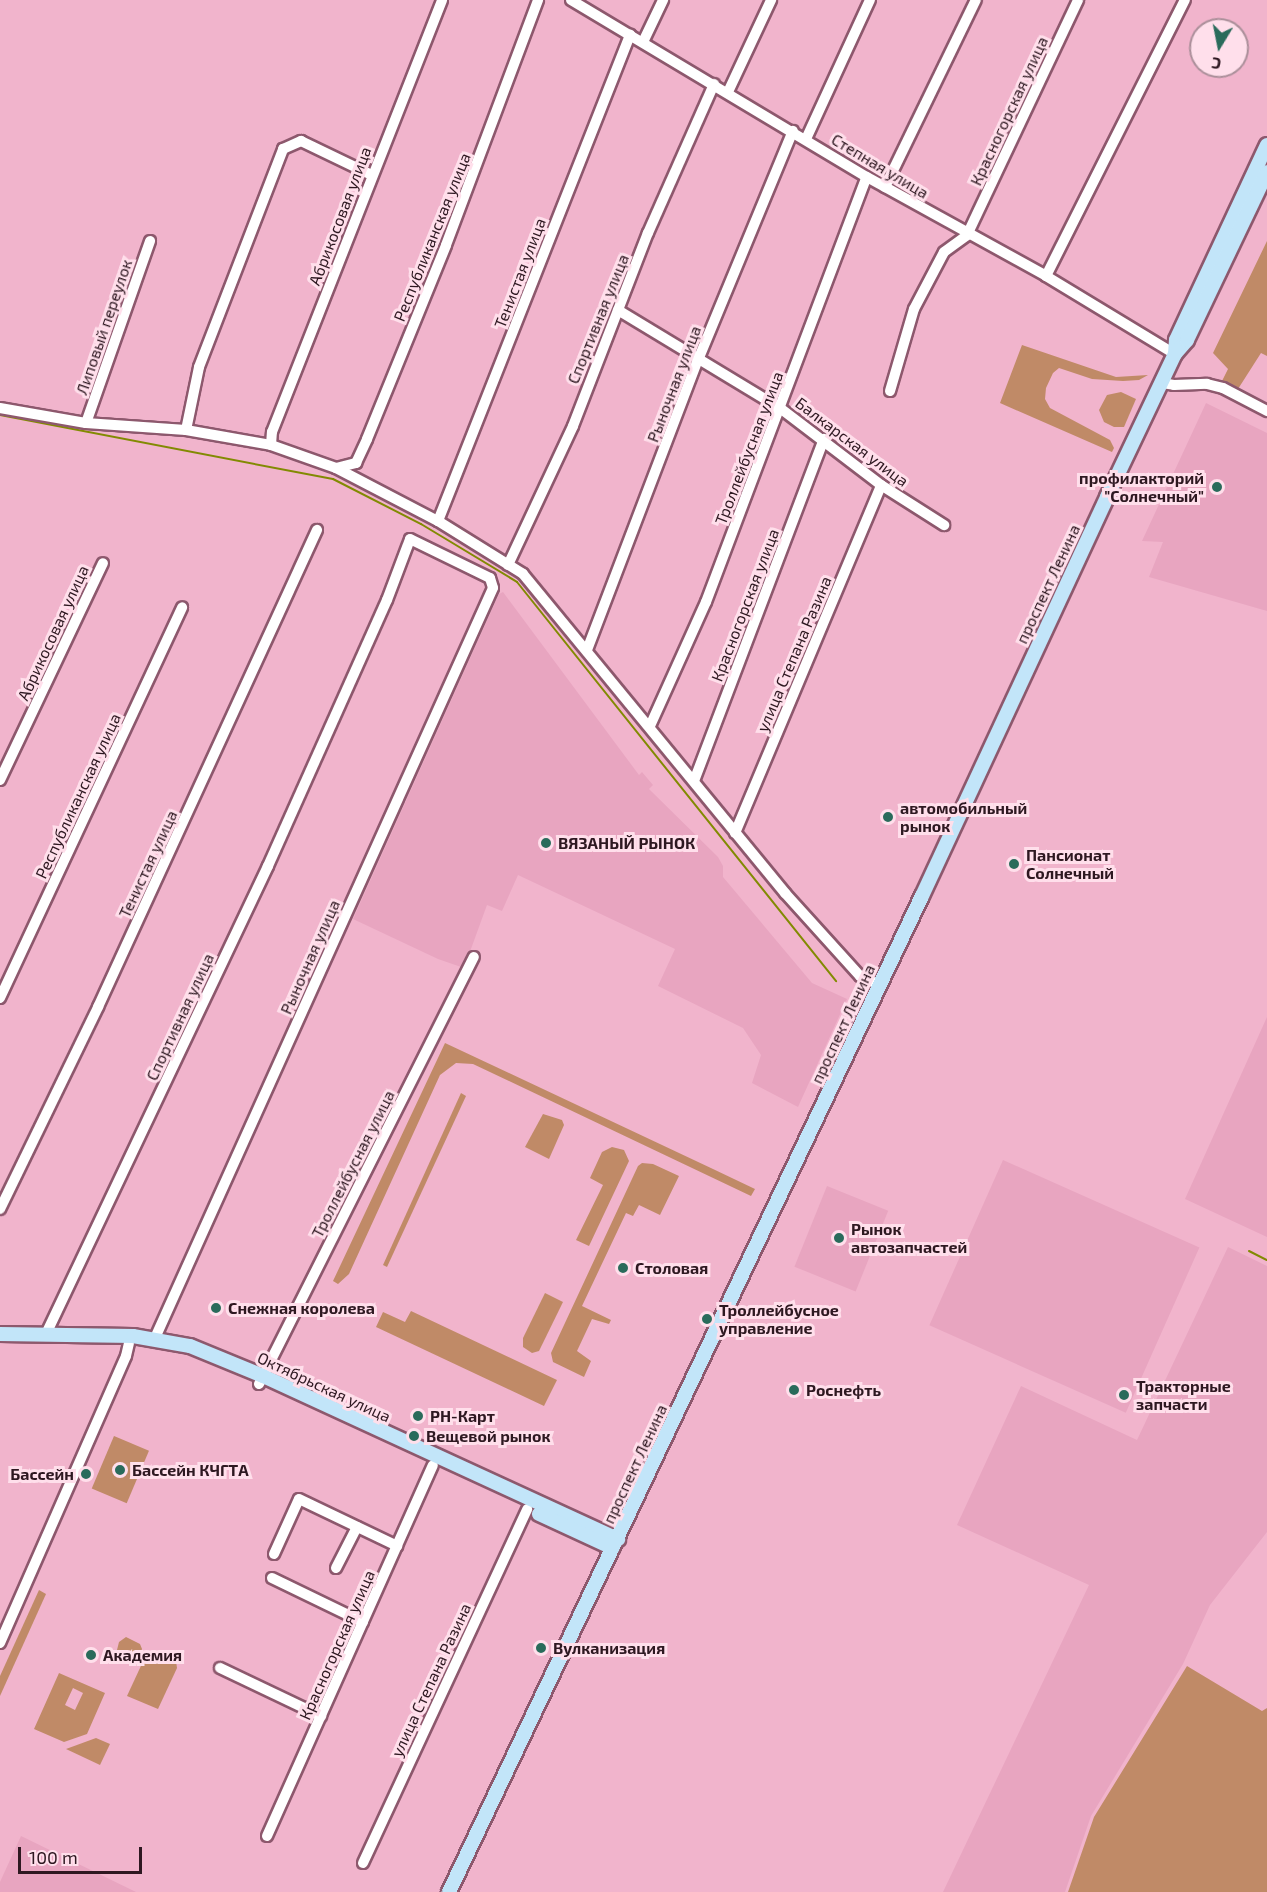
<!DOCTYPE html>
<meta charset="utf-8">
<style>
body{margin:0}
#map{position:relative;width:1267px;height:1892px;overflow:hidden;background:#f1b4cc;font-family:"Exo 2",sans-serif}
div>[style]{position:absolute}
.built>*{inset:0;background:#e8a5c0;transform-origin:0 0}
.green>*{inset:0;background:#c08a67;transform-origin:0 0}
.stream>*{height:2px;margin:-1px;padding:0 1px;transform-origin:1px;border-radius:1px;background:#828a02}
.roads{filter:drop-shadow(2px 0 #8d586d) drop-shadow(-2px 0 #8d586d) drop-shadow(0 2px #8d586d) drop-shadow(0 -2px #8d586d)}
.minor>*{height:10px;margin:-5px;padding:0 5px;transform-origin:5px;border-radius:5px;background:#fff}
.major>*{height:14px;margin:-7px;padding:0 7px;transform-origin:7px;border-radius:7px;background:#c2e5f9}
.dots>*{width:16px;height:16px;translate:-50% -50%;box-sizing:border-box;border:3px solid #ffdfeb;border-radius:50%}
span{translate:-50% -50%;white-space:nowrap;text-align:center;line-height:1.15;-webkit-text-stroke:6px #ffdfeb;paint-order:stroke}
.street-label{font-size:16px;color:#2e1821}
.poi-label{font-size:16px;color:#2e1821;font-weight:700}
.right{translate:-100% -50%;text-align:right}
.left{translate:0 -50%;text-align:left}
.north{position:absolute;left:1189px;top:18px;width:60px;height:60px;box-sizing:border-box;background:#ffdfeb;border:2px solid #ab8f9a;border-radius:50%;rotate:190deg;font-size:16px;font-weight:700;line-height:24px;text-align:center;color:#2e1821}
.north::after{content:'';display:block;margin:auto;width:21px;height:27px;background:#2a6b5b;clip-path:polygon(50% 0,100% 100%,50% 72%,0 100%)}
.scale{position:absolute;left:18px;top:1847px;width:124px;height:27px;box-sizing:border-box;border:3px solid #2e1821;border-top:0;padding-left:8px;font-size:18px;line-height:21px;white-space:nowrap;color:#2e1821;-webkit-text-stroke:4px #ffdfeb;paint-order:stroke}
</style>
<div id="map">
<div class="built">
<div style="clip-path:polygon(1206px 403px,1267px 433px,1267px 611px,1149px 577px,1163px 542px,1142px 541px)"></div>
<div style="clip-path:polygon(503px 592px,639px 775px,642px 772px,653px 785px,649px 789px,718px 857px,723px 866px,723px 877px,812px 983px,847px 999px,798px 1107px,752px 1083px,761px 1055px,743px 1028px,658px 986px,675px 949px,518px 875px,502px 911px,487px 905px,464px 968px,438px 959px,353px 919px,499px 594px)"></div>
<div style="clip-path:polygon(1267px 1017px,1267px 1237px,1185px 1199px)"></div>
<div style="left:1003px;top:1160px;width:215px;height:181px;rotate:24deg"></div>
<div style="left:827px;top:1186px;width:66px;height:87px;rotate:22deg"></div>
<div style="clip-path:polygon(1228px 1247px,1267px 1266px,1267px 1532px,1210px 1605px,1183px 1664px,1091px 1816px,1065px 1892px,943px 1892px,1089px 1585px,957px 1525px,1021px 1386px,1137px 1440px)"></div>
<div style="clip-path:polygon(21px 1836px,136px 1892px,0 1892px,0 1882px)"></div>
</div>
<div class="green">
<div style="clip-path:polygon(1267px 241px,1267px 356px,1261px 353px,1238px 389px,1222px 381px,1228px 369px,1213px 353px)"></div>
<div style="clip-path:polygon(1022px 345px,1116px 377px,1148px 375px,1139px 380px,1123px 381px,1092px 379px,1059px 368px,1053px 373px,1046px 388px,1045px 399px,1050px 408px,1110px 440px,1114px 448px,1112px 452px,1000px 403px)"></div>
<div style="clip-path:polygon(1121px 392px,1136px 399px,1124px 427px,1114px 427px,1104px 422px,1099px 410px,1107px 395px)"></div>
<div style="clip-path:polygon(445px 1043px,713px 1169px,755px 1189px,751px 1196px,473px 1064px,456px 1063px,440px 1075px,349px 1274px,338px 1284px,333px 1281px)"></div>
<div style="clip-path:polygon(461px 1093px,466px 1096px,387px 1267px,383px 1265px)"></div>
<div style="clip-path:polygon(543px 1114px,562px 1120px,564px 1125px,549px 1159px,525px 1147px)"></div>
<div style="clip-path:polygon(612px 1147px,624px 1150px,629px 1161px,589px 1246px,576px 1240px,603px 1185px,590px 1178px,602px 1152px)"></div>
<div style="clip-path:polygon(642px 1163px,653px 1164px,679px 1176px,660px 1215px,639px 1205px,633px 1216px,626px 1213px,582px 1306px,611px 1320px,609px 1324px,592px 1319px,577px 1351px,591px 1361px,584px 1377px,553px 1362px,551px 1353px,638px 1166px)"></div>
<div style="clip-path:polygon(545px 1293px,563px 1302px,539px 1351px,532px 1353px,523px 1347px,523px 1338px)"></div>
<div style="clip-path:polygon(411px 1311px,557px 1380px,544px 1406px,376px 1327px,383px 1312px,405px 1322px)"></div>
<div style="left:114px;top:1436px;width:38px;height:57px;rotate:23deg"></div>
<div style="clip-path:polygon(39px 1590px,46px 1594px,0 1696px,0 1676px)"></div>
<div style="clip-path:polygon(126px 1637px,140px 1644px,142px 1649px,138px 1660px,133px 1663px,116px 1654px,119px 1642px)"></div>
<div style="clip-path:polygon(154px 1652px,176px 1661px,177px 1668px,158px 1709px,127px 1696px,146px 1655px)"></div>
<div style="clip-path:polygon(1187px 1666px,1262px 1711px,1267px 1708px,1267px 1892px,1068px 1892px,1094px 1817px)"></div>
<div style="clip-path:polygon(evenodd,59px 1673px,105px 1693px,87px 1734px,64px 1742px,34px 1729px,59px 1673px,73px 1688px,83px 1693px,75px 1710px,65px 1705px,73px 1688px)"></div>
<div style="clip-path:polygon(96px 1738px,110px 1744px,100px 1765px,66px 1749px)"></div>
</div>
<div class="stream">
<div style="left:0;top:415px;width:339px;rotate:10.9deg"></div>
<div style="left:333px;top:479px;width:99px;rotate:27.1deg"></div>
<div style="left:421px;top:524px;width:112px;rotate:31.1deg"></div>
<div style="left:517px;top:582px;width:511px;rotate:51.36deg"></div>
<div style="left:1249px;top:1251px;width:20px;rotate:27deg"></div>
</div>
<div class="roads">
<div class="minor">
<div style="left:571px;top:0;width:345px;rotate:30.9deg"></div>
<div style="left:867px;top:177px;width:205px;rotate:28.9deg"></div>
<div style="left:1046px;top:276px;width:151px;rotate:31.2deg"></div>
<div style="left:643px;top:42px;width:47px;rotate:-64.5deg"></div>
<div style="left:728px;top:92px;width:102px;rotate:-64.9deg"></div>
<div style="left:806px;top:139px;width:153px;rotate:-65.3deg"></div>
<div style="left:885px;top:187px;width:208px;rotate:-64.1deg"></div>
<div style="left:1046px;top:276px;width:309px;rotate:-63.3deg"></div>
<div style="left:618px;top:310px;width:189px;rotate:31.2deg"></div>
<div style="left:780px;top:408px;width:127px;rotate:37.3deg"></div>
<div style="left:881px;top:485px;width:75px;rotate:32.4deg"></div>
<div style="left:1162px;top:383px;width:12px;rotate:9deg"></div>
<div style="left:1174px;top:385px;width:33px;rotate:-2deg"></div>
<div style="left:1207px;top:384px;width:16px;rotate:14deg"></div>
<div style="left:1223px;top:388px;width:50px;rotate:27.6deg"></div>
<div style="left:890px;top:391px;width:85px;rotate:-73.7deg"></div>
<div style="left:914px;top:309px;width:64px;rotate:-62.2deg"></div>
<div style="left:944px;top:252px;width:29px;rotate:-36deg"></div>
<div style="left:967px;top:235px;width:260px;rotate:-64.7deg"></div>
<div style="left:0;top:408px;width:87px;rotate:9.9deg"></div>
<div style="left:86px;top:423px;width:100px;rotate:4deg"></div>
<div style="left:186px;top:430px;width:86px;rotate:10deg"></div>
<div style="left:271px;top:445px;width:69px;rotate:19.5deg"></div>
<div style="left:336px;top:468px;width:115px;rotate:27.5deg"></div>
<div style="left:438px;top:521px;width:100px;rotate:31.9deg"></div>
<div style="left:523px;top:574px;width:413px;rotate:50.6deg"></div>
<div style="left:785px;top:893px;width:112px;rotate:47.9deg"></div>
<div style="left:860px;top:976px;width:21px;rotate:25deg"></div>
<div style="left:86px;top:423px;width:193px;rotate:-70.6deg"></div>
<div style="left:186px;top:430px;width:64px;rotate:-78.3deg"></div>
<div style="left:199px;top:367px;width:234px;rotate:-68.9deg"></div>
<div style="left:283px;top:149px;width:20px;rotate:-24deg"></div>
<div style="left:301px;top:141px;width:79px;rotate:25.6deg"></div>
<div style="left:271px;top:445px;width:13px;rotate:-86deg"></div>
<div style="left:272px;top:432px;width:464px;rotate:-68.5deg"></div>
<div style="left:336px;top:468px;width:21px;rotate:-14deg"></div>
<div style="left:356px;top:463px;width:26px;rotate:-65deg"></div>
<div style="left:367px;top:439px;width:209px;rotate:-67.8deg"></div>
<div style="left:446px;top:245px;width:262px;rotate:-69.4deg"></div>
<div style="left:438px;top:521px;width:523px;rotate:-68.44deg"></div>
<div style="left:508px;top:565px;width:153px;rotate:-64.9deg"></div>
<div style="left:573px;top:426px;width:207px;rotate:-68.8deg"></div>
<div style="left:648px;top:233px;width:163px;rotate:-66.1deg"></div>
<div style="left:587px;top:650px;width:311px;rotate:-69.1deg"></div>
<div style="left:698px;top:360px;width:248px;rotate:-67.5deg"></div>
<div style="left:650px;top:726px;width:136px;rotate:-65.7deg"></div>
<div style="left:706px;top:602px;width:454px;rotate:-69.3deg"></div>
<div style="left:0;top:780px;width:240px;rotate:-64.6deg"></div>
<div style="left:694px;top:781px;width:366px;rotate:-69.2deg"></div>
<div style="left:735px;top:833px;width:377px;rotate:-67.2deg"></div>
<div style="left:0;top:998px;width:431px;rotate:-65deg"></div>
<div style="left:0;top:1209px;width:225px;rotate:-64.1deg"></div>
<div style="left:98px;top:1007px;width:525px;rotate:-65.34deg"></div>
<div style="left:46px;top:1334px;width:518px;rotate:-64.62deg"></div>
<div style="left:268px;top:866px;width:291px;rotate:-65.9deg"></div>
<div style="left:387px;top:600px;width:65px;rotate:-69.3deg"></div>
<div style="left:410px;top:539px;width:89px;rotate:26deg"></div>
<div style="left:490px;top:578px;width:10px;rotate:73deg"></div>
<div style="left:493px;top:588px;width:823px;rotate:114.26deg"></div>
<div style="left:259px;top:1384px;width:478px;rotate:-63.3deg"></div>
<div style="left:274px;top:1554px;width:60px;rotate:-65.6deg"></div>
<div style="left:299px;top:1499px;width:109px;rotate:25.6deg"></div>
<div style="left:336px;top:1568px;width:46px;rotate:-62.9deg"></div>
<div style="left:272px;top:1578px;width:101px;rotate:25.8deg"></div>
<div style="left:0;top:1643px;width:313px;rotate:-66.3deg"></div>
<div style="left:126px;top:1356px;width:13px;rotate:-77deg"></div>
<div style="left:220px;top:1668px;width:112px;rotate:25.4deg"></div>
<div style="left:267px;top:1836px;width:406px;rotate:-65.9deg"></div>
<div style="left:363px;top:1863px;width:390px;rotate:-65.1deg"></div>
</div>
<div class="major">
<div style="left:1175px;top:354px;width:14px;rotate:-86deg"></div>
<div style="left:1176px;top:340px;width:215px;rotate:-65deg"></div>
<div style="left:0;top:1334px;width:133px;rotate:0.9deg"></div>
<div style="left:133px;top:1336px;width:58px;rotate:10deg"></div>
<div style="left:190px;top:1346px;width:79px;rotate:22.3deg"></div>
<div style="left:263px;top:1376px;width:391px;rotate:24.7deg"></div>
<div style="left:539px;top:1514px;width:81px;rotate:24.7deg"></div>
<div style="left:449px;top:1892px;width:1103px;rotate:-64.6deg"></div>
<div style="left:922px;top:896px;width:440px;rotate:-65.1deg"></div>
<div style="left:1107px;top:497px;width:158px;rotate:-64.6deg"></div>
<div style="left:1175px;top:354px;width:18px;rotate:-49deg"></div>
<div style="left:1187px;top:340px;width:186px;rotate:-64.5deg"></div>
</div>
</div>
<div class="dots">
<div style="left:1217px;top:487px;background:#2a6b5b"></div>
<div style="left:888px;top:817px;background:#2a6b5b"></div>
<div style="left:546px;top:843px;background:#2a6b5b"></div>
<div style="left:1014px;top:864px;background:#2a6b5b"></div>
<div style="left:839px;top:1238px;background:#2a6b5b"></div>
<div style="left:623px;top:1268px;background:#2a6b5b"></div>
<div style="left:216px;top:1308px;background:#2a6b5b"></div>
<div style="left:707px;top:1319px;background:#2a6b5b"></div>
<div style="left:794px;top:1390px;background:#2a6b5b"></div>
<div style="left:1124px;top:1395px;background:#2a6b5b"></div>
<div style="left:418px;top:1416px;background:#2a6b5b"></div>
<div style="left:414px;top:1436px;background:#2a6b5b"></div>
<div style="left:120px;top:1470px;background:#2a6b5b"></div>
<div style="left:86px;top:1474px;background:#2a6b5b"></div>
<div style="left:541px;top:1648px;background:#2a6b5b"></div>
<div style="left:91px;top:1655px;background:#2a6b5b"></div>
</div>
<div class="street-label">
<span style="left:1009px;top:111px;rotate:-65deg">Красногорская улица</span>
<span style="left:880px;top:166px;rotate:31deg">Степная улица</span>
<span style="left:340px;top:216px;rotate:-69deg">Абрикосовая улица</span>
<span style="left:432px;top:237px;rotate:-68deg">Республиканская улица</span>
<span style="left:520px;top:273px;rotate:-69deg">Тенистая улица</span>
<span style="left:598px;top:319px;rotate:-68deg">Спортивная улица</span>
<span style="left:104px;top:327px;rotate:-71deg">Липовый переулок</span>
<span style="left:674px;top:384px;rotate:-69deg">Рыночная улица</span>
<span style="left:852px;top:442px;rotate:37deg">Балкарская улица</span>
<span style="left:749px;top:448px;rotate:-69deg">Троллейбусная улица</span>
<span style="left:1048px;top:584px;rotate:-65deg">проспект Ленина</span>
<span style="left:745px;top:605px;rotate:-69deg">Красногорская улица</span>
<span style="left:53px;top:633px;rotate:-65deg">Абрикосовая улица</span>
<span style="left:794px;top:654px;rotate:-67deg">улица Степана Разина</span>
<span style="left:78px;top:796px;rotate:-65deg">Республиканская улица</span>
<span style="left:148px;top:864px;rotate:-65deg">Тенистая улица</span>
<span style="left:310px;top:957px;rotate:-66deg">Рыночная улица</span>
<span style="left:180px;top:1017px;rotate:-65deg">Спортивная улица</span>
<span style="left:843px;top:1024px;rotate:-65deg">проспект Ленина</span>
<span style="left:353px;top:1164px;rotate:-63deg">Троллейбусная улица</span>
<span style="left:324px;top:1387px;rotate:25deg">Октябрьская улица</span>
<span style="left:635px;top:1464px;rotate:-65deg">проспект Ленина</span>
<span style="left:337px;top:1645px;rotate:-66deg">Красногорская улица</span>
<span style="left:431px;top:1680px;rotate:-65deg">улица Степана Разина</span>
</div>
<div class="poi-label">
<span class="right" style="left:1204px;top:487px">профилакторий<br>"Солнечный"</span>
<span class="left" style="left:900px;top:817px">автомобильный<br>рынок</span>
<span class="left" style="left:558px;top:843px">ВЯЗАНЫЙ РЫНОК</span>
<span class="left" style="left:1026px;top:864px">Пансионат<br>Солнечный</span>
<span class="left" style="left:851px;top:1238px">Рынок<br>автозапчастей</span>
<span class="left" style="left:635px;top:1268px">Столовая</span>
<span class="left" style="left:228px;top:1308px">Снежная королева</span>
<span class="left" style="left:719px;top:1319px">Троллейбусное<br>управление</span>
<span class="left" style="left:1136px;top:1395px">Тракторные<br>запчасти</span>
<span class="left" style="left:806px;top:1390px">Роснефть</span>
<span class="left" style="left:430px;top:1416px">РН-Карт</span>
<span class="left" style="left:426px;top:1436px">Вещевой рынок</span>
<span class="left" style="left:132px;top:1470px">Бассейн КЧГТА</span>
<span class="right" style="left:74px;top:1474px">Бассейн</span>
<span class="left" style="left:553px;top:1648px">Вулканизация</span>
<span class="left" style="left:103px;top:1655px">Академия</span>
</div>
<div class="north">С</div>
<div class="scale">100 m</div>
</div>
